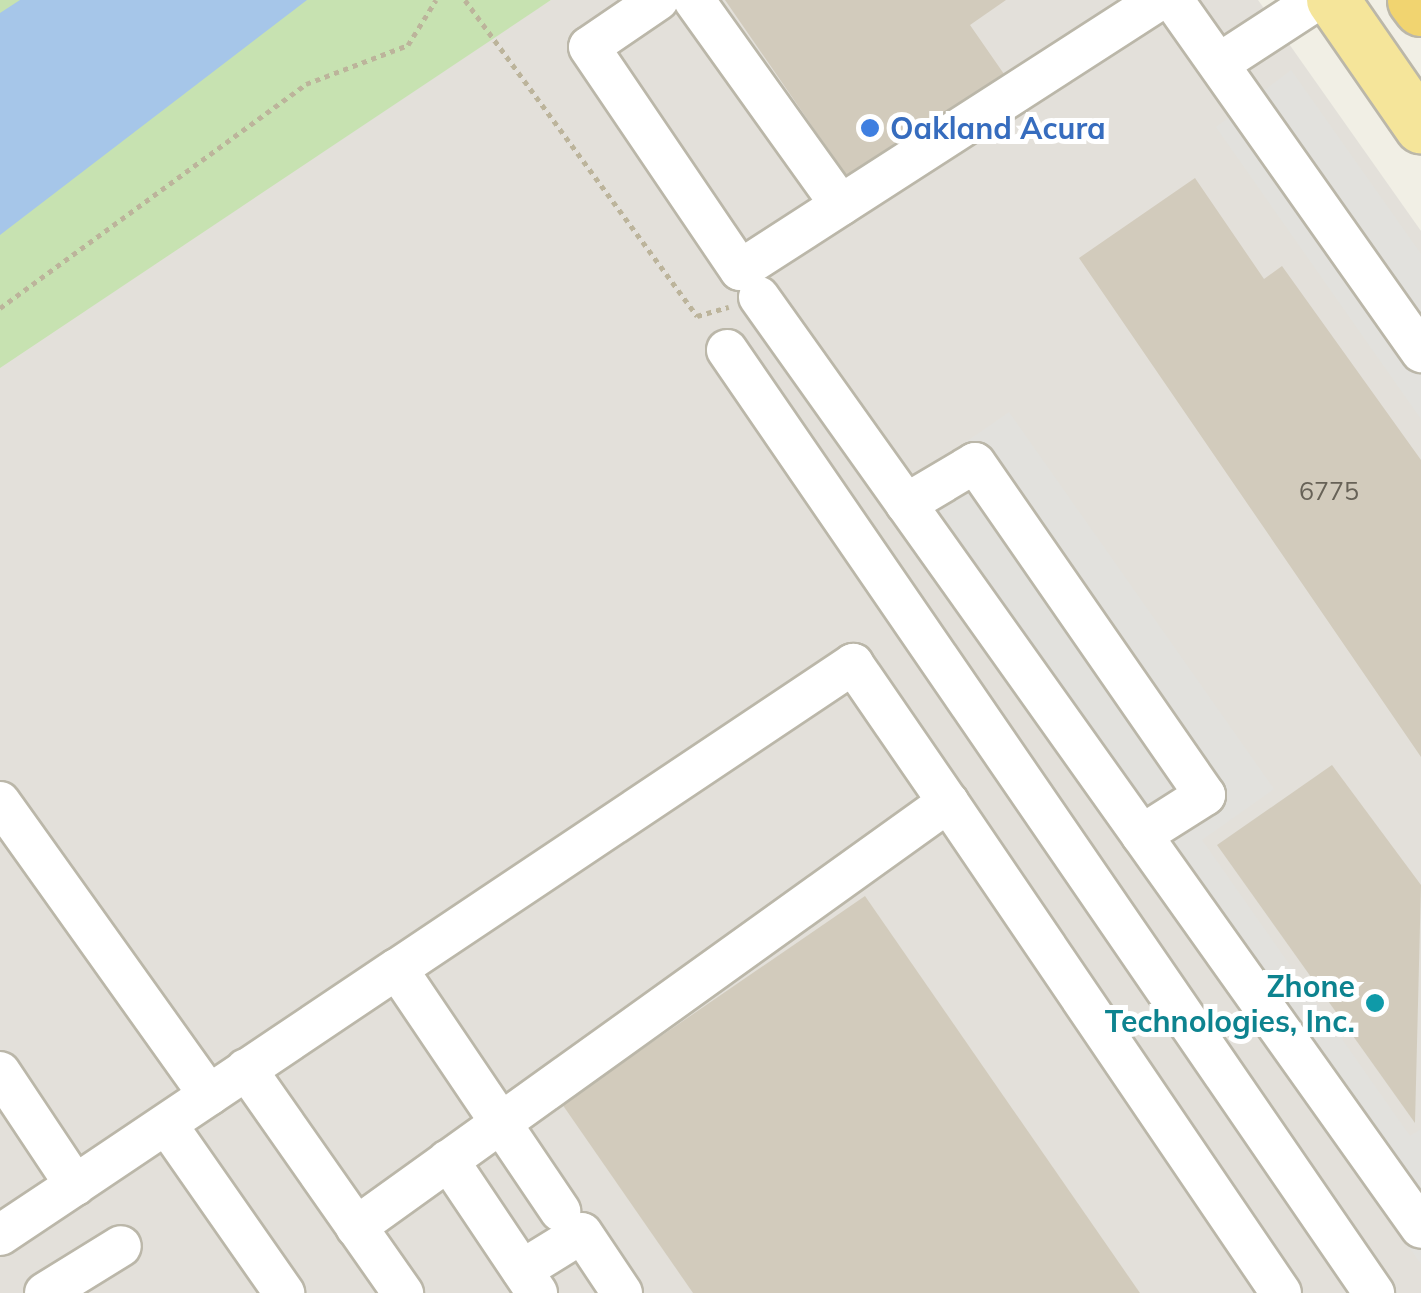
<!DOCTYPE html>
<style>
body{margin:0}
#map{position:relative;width:1421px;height:1293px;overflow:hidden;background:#f1efe5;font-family:Mulish,sans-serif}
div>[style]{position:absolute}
.industrial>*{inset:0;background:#e3e0da}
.green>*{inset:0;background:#c7e2b1}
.parking>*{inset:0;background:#e2e1dd}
.water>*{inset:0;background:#a6c6e9}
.building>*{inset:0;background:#d2cbbc}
.path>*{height:5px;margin-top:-2.5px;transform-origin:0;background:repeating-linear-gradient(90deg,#bcb49b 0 5px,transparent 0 10px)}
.roads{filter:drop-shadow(2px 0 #bbb7a9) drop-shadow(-2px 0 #bbb7a9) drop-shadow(0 2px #bbb7a9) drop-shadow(0 -2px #bbb7a9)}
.minor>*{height:40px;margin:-20px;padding:0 20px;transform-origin:20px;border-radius:20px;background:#fff}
.major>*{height:52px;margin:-26px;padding:0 26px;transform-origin:26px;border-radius:26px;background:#f5e59a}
.highway>*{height:55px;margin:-27.5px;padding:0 27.5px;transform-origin:27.5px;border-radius:27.5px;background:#f1d470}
.dots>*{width:28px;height:28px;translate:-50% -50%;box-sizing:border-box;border:5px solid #fff;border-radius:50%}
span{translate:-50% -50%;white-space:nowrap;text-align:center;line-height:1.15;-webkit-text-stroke:10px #fff;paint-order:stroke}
.number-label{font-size:25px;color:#676257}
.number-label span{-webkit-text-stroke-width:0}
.shop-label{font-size:30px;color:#366cbe;font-weight:700}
.left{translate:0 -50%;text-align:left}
.culture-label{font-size:30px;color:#0d838f;font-weight:700}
.right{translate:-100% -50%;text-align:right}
</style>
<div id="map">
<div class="industrial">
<div style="clip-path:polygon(551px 0,1258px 0,1421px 231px,1421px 1293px,0 1293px,0 341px)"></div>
</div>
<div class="green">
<div style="clip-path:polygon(0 0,551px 0,0 368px)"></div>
</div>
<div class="parking">
<div style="clip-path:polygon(1291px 70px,1421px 254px,1421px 419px,1216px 127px)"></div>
<div style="clip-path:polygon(1009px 412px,1274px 789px,1202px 840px,1410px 1136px,1421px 1129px,1421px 1264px,884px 499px)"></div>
</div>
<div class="water">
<div style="clip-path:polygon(20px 0,307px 0,0 235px,0 13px)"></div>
</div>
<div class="building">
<div style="clip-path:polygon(725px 0,1006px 0,970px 25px,1004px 74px,850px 181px)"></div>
<div style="clip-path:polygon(1195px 178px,1264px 279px,1282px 266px,1421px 460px,1421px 757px,1079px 258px)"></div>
<div style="clip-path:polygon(1332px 765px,1421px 885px,1415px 1123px,1217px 845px)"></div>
<div style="clip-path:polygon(865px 896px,1140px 1293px,693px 1293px,562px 1104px)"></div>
</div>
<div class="path">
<div style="left:465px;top:0;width:392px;rotate:53.7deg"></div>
<div style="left:697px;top:316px;width:33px;rotate:-16deg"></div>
<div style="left:0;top:308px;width:379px;rotate:-36.2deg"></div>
<div style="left:306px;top:84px;width:109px;rotate:-20.9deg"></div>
<div style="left:408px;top:45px;width:53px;rotate:-58.1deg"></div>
</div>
<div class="roads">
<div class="minor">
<div style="left:658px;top:0;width:83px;rotate:145.7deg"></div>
<div style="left:589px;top:47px;width:269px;rotate:55.9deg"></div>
<div style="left:740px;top:270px;width:498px;rotate:-32.8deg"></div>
<div style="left:694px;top:0;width:252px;rotate:54.4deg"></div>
<div style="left:1173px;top:0;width:431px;rotate:54.8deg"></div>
<div style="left:1220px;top:63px;width:116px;rotate:-33deg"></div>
<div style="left:759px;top:297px;width:1142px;rotate:54.58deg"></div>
<div style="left:727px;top:350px;width:1144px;rotate:55.55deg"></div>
<div style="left:906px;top:504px;width:80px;rotate:-30.7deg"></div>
<div style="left:975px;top:463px;width:404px;rotate:55.3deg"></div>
<div style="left:1205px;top:795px;width:75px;rotate:147.6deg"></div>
<div style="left:0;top:802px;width:360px;rotate:54.5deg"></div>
<div style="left:397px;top:969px;width:549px;rotate:-33.78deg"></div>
<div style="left:853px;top:664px;width:168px;rotate:55.5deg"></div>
<div style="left:246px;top:1069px;width:274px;rotate:55deg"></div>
<div style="left:0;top:1072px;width:136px;rotate:56.4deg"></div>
<div style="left:75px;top:1185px;width:388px;rotate:-33.9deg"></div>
<div style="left:397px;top:969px;width:292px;rotate:56deg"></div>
<div style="left:167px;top:1125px;width:205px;rotate:55.1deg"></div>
<div style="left:448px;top:1160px;width:160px;rotate:56.2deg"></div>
<div style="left:356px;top:1227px;width:729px;rotate:-35.67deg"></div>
<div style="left:948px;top:802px;width:593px;rotate:55.85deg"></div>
<div style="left:0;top:1235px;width:90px;rotate:-33.7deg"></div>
<div style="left:522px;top:1270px;width:70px;rotate:-31.7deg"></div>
<div style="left:582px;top:1233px;width:72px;rotate:56.3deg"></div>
<div style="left:45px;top:1293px;width:89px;rotate:-31.7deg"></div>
</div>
<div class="major">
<div style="left:1333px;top:0;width:155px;rotate:55.3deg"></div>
</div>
<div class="highway">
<div style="left:1415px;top:0;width:10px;rotate:53deg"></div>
</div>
</div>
<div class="dots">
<div style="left:870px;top:128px;background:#3f7fe0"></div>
<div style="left:1375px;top:1003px;background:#0f9aa8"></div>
</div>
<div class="number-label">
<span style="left:1329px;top:491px">6775</span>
</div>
<div class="shop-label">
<span class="left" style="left:890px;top:128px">Oakland Acura</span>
</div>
<div class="culture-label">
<span class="right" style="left:1355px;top:1003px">Zhone<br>Technologies, Inc.</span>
</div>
</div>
